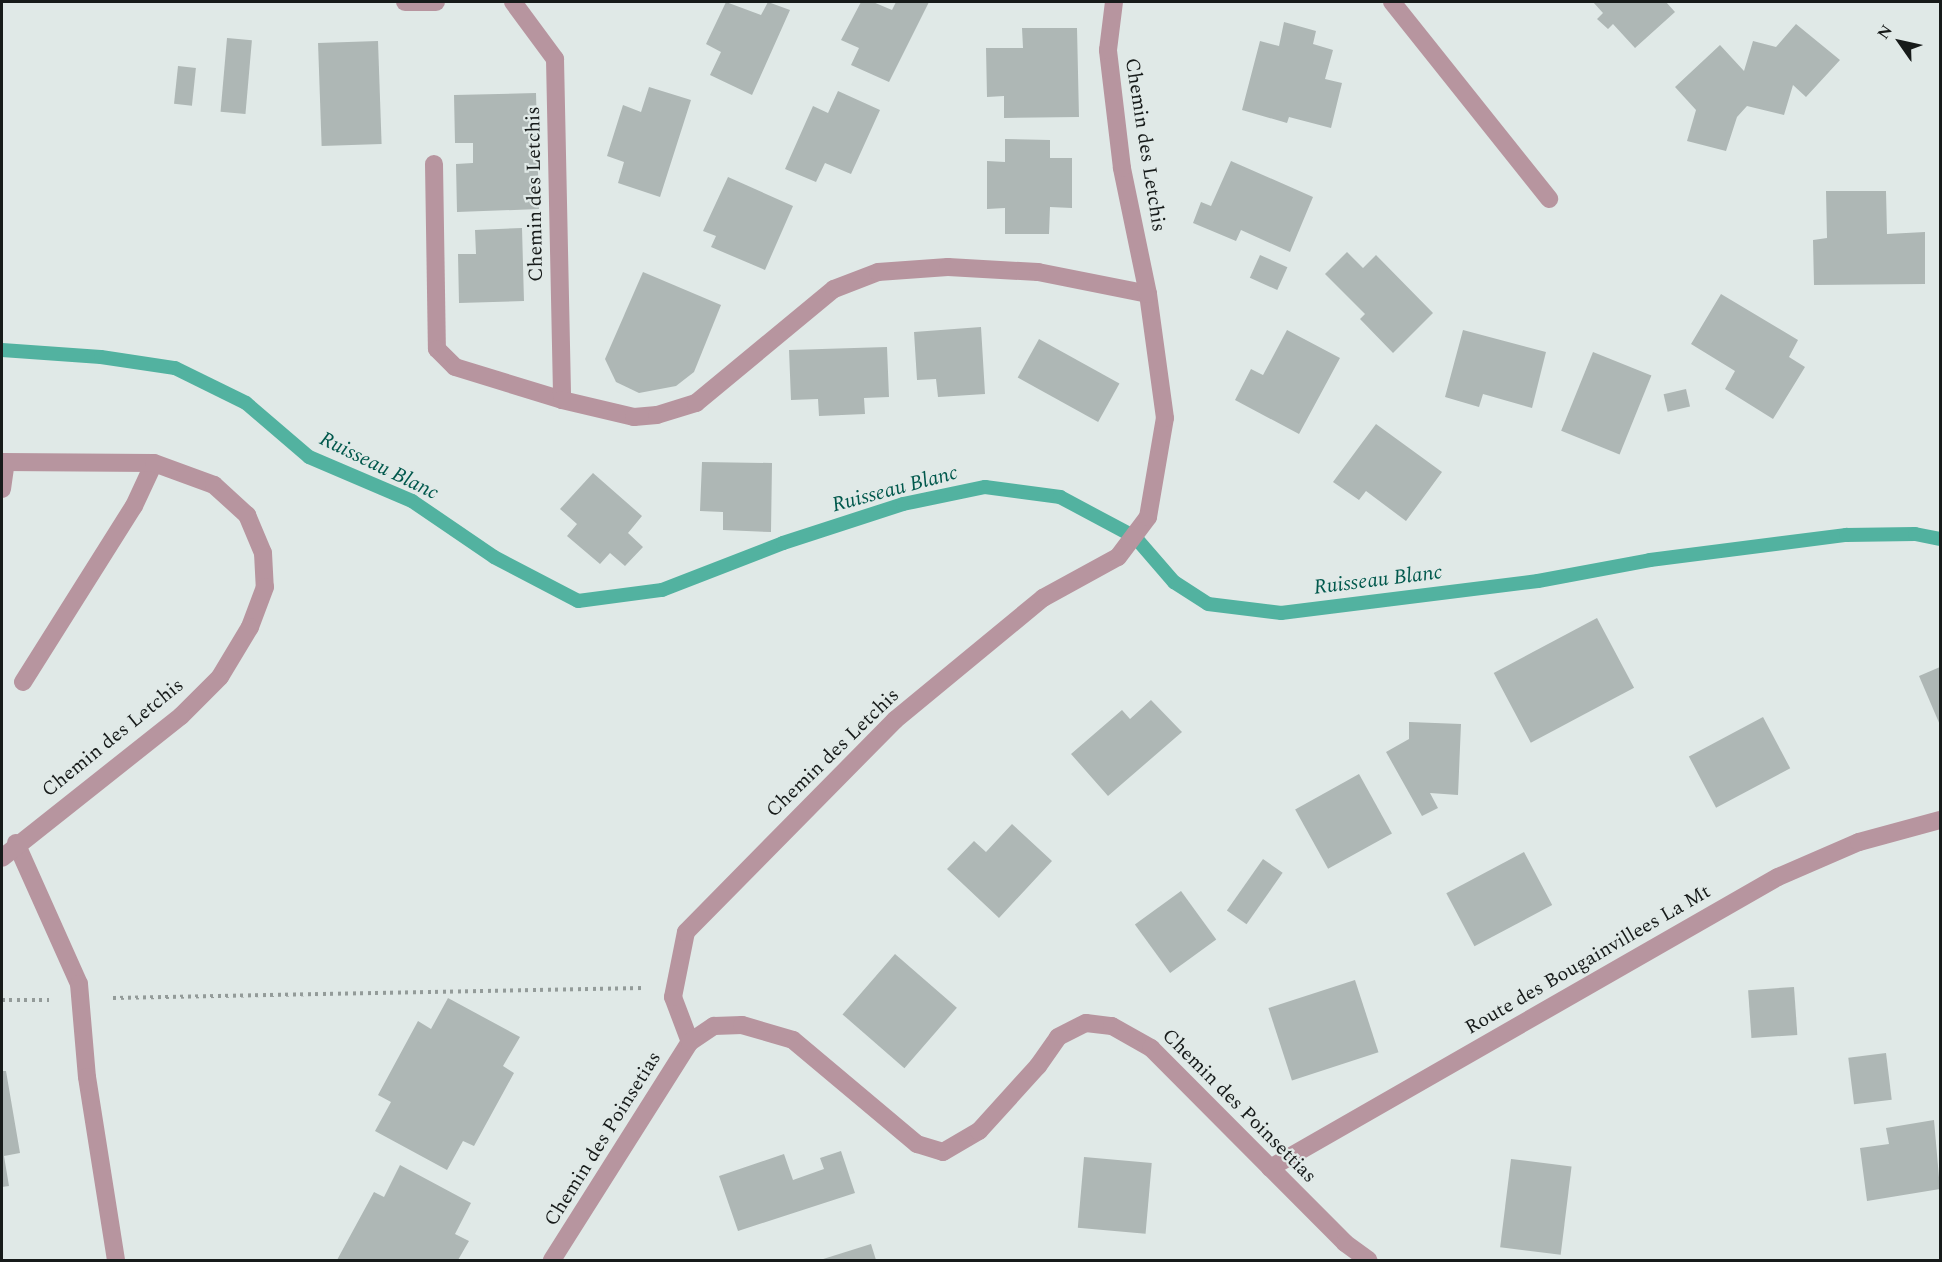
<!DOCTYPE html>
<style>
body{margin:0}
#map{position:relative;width:1942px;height:1262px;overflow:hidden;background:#e0e9e7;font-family:Spectral,serif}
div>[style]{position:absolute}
.stream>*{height:14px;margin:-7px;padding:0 7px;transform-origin:7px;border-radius:7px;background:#52b2a0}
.building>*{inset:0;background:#aeb7b5;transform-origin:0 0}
.path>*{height:4px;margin-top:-2px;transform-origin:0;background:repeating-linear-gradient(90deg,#939b99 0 3px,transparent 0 7.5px)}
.lane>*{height:18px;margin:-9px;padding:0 9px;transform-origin:9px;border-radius:9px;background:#b7959f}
.street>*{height:18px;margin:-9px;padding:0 9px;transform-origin:9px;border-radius:9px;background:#b7959f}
span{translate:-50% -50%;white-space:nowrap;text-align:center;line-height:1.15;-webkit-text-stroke:4.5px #e0e9e7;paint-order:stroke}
.street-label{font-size:20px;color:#171b1a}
.water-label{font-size:21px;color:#00584c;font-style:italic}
.frame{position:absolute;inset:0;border:3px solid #171b1a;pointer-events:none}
.north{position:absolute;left:1870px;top:12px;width:60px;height:60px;-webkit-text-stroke:4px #e0e9e7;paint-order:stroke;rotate:304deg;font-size:16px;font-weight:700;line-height:24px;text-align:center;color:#171b1a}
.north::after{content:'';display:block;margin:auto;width:21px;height:27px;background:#171b1a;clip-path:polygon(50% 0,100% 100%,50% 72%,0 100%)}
</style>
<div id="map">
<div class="stream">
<div style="left:2px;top:350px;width:99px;rotate:4deg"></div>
<div style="left:101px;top:357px;width:75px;rotate:8.5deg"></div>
<div style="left:175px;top:368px;width:79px;rotate:26.2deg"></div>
<div style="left:246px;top:403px;width:83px;rotate:40.6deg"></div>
<div style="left:309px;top:457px;width:112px;rotate:23.1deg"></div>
<div style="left:412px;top:501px;width:99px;rotate:34.3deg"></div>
<div style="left:494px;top:557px;width:95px;rotate:27.6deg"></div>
<div style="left:578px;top:601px;width:85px;rotate:-7.5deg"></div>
<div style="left:662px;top:590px;width:130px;rotate:-21.2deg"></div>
<div style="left:783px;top:543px;width:126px;rotate:-18deg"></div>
<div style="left:903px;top:504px;width:84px;rotate:-11.7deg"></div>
<div style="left:985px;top:487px;width:76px;rotate:7.6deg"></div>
<div style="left:1060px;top:497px;width:85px;rotate:28.1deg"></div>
<div style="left:1135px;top:537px;width:60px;rotate:49.1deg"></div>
<div style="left:1174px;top:582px;width:40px;rotate:32.9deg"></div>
<div style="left:1208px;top:604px;width:74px;rotate:7deg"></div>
<div style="left:1281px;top:613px;width:259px;rotate:-7.1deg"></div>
<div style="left:1538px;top:581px;width:114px;rotate:-10.6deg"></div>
<div style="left:1650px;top:560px;width:198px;rotate:-7.3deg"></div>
<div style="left:1846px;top:535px;width:69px;rotate:-0.8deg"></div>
<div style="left:1915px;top:534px;width:25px;rotate:11deg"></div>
</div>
<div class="building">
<div style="clip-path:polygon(726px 2px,761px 15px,768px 2px,790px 10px,752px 95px,710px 75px,721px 52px,706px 44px)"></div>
<div style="clip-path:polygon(861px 2px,873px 2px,892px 10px,896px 2px,929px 2px,889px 82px,851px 65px,859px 48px,841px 40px)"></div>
<div style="clip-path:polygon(1593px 2px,1666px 2px,1675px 12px,1635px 48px,1613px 24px,1608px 29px,1597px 19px,1603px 13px)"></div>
<div style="clip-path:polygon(1284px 22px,1316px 31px,1313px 44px,1333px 50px,1325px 79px,1342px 83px,1331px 128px,1289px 117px,1287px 123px,1242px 110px,1260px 41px,1279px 46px)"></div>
<div style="clip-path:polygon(1796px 24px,1840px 60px,1806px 97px,1793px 85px,1784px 115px,1747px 106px,1737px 117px,1726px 151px,1687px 141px,1696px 110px,1675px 87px,1720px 45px,1744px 71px,1753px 41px,1776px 47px)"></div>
<div style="clip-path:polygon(1022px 28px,1077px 28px,1079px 117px,1004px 118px,1004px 96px,987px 97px,986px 48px,1023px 48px)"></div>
<div style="left:227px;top:38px;width:25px;height:74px;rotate:5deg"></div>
<div style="left:378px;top:41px;width:103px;height:60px;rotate:88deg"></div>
<div style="left:178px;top:66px;width:18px;height:38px;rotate:6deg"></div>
<div style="clip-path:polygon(649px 87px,691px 100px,660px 197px,618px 183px,624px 162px,607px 156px,623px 105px,641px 112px)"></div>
<div style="clip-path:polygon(838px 91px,880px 110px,851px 174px,825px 163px,816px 182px,785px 169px,813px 106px,828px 113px)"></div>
<div style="clip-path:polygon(536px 93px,539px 209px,457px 212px,456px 164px,473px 163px,473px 143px,455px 143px,454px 95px)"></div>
<div style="clip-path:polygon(1005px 139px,1050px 140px,1050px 158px,1072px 158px,1072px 208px,1050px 207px,1049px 234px,1005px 234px,1005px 208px,987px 209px,987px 161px,1005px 162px)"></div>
<div style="clip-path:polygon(1231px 161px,1313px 197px,1290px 252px,1241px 230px,1236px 241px,1193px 223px,1201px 202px,1211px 206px)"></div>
<div style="clip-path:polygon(728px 177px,793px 206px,765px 270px,711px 247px,716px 236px,703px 231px)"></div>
<div style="clip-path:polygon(1826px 191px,1886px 191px,1887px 234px,1925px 232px,1925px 284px,1814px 285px,1813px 240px,1827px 238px)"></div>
<div style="clip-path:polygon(522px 228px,524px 301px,459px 303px,458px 254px,476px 254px,475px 230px)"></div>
<div style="clip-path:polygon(1347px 252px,1363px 268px,1376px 255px,1433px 313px,1393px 353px,1360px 319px,1365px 314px,1325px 274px)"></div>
<div style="left:1260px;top:255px;width:30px;height:25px;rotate:24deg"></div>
<div style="clip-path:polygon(643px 272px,721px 305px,694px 372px,676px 386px,639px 393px,616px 382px,605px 359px)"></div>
<div style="clip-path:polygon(1721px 294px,1798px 340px,1789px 357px,1805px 367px,1773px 419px,1725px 389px,1735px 371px,1691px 344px)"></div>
<div style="clip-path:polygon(981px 327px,985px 394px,938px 397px,936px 379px,917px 380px,914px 332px)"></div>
<div style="clip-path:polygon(1287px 330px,1340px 358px,1299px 434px,1235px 400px,1251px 369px,1263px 375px)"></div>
<div style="clip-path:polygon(1463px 330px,1546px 352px,1532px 408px,1483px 394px,1479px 407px,1445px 397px)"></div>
<div style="left:1039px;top:339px;width:92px;height:44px;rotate:29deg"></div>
<div style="clip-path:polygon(887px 347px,889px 397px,864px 398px,865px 414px,819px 416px,818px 399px,791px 400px,789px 350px)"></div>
<div style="left:1593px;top:352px;width:63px;height:85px;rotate:22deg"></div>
<div style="left:1686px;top:389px;width:18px;height:23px;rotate:77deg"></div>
<div style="clip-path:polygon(1376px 424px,1442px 472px,1406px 521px,1366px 491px,1359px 500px,1333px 482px)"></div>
<div style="clip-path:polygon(702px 462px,772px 463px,771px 532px,723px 530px,723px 512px,700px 511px)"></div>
<div style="clip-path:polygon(593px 473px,642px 516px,628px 533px,643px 547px,625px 566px,610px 553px,600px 564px,567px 536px,577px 524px,560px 509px)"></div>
<div style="left:1597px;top:618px;width:79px;height:117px;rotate:62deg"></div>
<div style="clip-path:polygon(1940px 667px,1940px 725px,1919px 676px)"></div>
<div style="clip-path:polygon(1151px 700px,1182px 732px,1108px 796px,1071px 754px,1122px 710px,1130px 719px)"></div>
<div style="left:1763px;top:717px;width:58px;height:84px;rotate:62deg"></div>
<div style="clip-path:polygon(1409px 722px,1461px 724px,1458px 795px,1430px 793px,1438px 808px,1422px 816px,1386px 752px,1409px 739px)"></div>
<div style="left:1359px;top:774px;width:68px;height:73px;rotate:61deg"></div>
<div style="clip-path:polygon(1012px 824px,1052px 861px,999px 918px,947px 869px,974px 841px,986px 852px)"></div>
<div style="left:1524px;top:852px;width:60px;height:88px;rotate:62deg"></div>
<div style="left:1263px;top:859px;width:24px;height:63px;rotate:35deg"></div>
<div style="left:1181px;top:891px;width:60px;height:57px;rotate:54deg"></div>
<div style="left:895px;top:954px;width:82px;height:80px;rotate:41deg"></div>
<div style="left:1355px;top:980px;width:76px;height:91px;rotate:72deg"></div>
<div style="left:1794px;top:987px;width:48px;height:46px;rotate:86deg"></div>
<div style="clip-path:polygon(448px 998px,520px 1037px,503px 1066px,514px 1073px,474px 1146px,463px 1141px,447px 1170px,375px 1131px,391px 1102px,378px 1095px,418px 1021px,431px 1029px)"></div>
<div style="left:1886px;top:1053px;width:47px;height:38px;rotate:83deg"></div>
<div style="clip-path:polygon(2px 1071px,6px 1071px,20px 1153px,4px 1156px,9px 1186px,2px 1187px)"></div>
<div style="clip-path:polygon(1934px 1120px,1940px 1189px,1867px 1201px,1860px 1148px,1889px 1144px,1886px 1128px)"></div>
<div style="clip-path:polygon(841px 1151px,855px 1193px,738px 1231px,719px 1176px,784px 1154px,793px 1180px,824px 1169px,820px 1158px)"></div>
<div style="left:1084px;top:1157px;width:68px;height:71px;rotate:5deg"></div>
<div style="left:1511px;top:1159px;width:61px;height:89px;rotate:7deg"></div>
<div style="clip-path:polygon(400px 1165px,471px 1203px,455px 1234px,469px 1241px,458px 1260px,337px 1260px,374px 1192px,384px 1197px)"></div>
<div style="clip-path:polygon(871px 1244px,876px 1260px,820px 1260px)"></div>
</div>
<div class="path">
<div style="left:113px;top:998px;width:530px;rotate:-1.08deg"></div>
<div style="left:2px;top:1000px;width:47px"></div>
</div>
<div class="lane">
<div style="left:434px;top:164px;width:185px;rotate:89.1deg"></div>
<div style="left:437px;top:349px;width:25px;rotate:45deg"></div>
<div style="left:455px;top:367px;width:112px;rotate:17.1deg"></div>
<div style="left:2px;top:489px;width:27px;rotate:-82deg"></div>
<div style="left:23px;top:682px;width:208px;rotate:-57.8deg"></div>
<div style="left:134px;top:506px;width:47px;rotate:-65.1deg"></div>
<div style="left:16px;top:843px;width:154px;rotate:65.9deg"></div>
<div style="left:79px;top:984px;width:93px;rotate:85.1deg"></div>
<div style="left:87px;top:1077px;width:185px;rotate:81deg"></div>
</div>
<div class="street">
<div style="left:405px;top:2px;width:31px"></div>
<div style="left:513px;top:2px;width:71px;rotate:53.6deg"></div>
<div style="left:555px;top:59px;width:341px;rotate:88.8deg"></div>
<div style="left:562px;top:400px;width:74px;rotate:13.3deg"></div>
<div style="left:634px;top:417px;width:23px;rotate:-5deg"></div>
<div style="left:657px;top:415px;width:41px;rotate:-17.1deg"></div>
<div style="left:696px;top:403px;width:179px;rotate:-39.6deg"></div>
<div style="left:834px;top:289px;width:47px;rotate:-21.1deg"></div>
<div style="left:878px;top:272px;width:70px;rotate:-4.1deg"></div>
<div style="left:948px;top:267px;width:90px;rotate:3.2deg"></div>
<div style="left:1038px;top:272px;width:112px;rotate:11.3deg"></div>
<div style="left:1392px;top:2px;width:252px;rotate:51.4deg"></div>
<div style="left:2px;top:462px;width:152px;rotate:0.4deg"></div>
<div style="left:154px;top:463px;width:64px;rotate:20.1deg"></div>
<div style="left:214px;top:485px;width:45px;rotate:42.3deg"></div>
<div style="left:247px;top:515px;width:41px;rotate:67.2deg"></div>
<div style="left:263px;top:553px;width:34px;rotate:87deg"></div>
<div style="left:265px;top:587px;width:43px;rotate:110.6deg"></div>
<div style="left:250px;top:627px;width:58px;rotate:121deg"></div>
<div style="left:220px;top:677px;width:55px;rotate:135deg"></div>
<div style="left:181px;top:716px;width:228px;rotate:141.6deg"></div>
<div style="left:690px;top:1042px;width:48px;rotate:-110.7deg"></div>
<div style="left:673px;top:997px;width:66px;rotate:-78.7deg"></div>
<div style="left:686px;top:932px;width:298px;rotate:-45.4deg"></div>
<div style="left:895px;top:720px;width:192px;rotate:-39.5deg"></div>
<div style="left:1043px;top:598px;width:85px;rotate:-28.7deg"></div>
<div style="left:1118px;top:557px;width:50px;rotate:-53.1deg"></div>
<div style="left:1148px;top:517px;width:100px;rotate:-80.3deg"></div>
<div style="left:1165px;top:418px;width:125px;rotate:-97.8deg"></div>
<div style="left:1148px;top:294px;width:129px;rotate:-101.7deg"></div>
<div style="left:1122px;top:168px;width:119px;rotate:-96.8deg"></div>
<div style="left:1108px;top:50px;width:48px;rotate:-82.9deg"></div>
<div style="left:1270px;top:1168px;width:585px;rotate:-29.81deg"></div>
<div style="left:1778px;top:877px;width:88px;rotate:-23.4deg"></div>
<div style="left:1859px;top:842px;width:84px;rotate:-15.2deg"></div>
<div style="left:552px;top:1260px;width:258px;rotate:-57.7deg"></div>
<div style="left:690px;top:1042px;width:29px;rotate:-34deg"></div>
<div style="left:714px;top:1026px;width:28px;rotate:-2deg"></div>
<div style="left:742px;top:1025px;width:53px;rotate:16.4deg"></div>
<div style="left:793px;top:1040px;width:162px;rotate:40deg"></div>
<div style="left:917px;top:1144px;width:27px;rotate:17deg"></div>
<div style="left:943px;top:1152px;width:42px;rotate:-30.3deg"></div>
<div style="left:979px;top:1131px;width:88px;rotate:-47.8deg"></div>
<div style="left:1038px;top:1066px;width:35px;rotate:-55deg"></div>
<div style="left:1058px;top:1037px;width:31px;rotate:-27deg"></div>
<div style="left:1086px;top:1023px;width:26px;rotate:7deg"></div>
<div style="left:1112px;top:1026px;width:45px;rotate:29.4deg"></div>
<div style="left:1151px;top:1048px;width:275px;rotate:45.1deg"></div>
<div style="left:1345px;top:1243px;width:29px;rotate:36deg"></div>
</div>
<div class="street-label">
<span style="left:1145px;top:145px;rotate:81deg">Chemin des Letchis</span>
<span style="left:535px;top:194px;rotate:-91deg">Chemin des Letchis</span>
<span style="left:113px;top:738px;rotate:-39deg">Chemin des Letchis</span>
<span style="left:833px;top:753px;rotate:-44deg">Chemin des Letchis</span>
<span style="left:1588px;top:960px;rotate:-30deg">Route des Bougainvillees La Mt</span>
<span style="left:1239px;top:1106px;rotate:45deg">Chemin des Poinsettias</span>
<span style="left:603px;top:1139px;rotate:-58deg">Chemin des Poinsetias</span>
</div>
<div class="water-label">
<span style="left:379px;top:466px;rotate:26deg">Ruisseau Blanc</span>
<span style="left:895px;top:489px;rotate:-15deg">Ruisseau Blanc</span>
<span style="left:1378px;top:580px;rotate:-7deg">Ruisseau Blanc</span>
</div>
<div class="frame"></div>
<div class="north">N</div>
</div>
